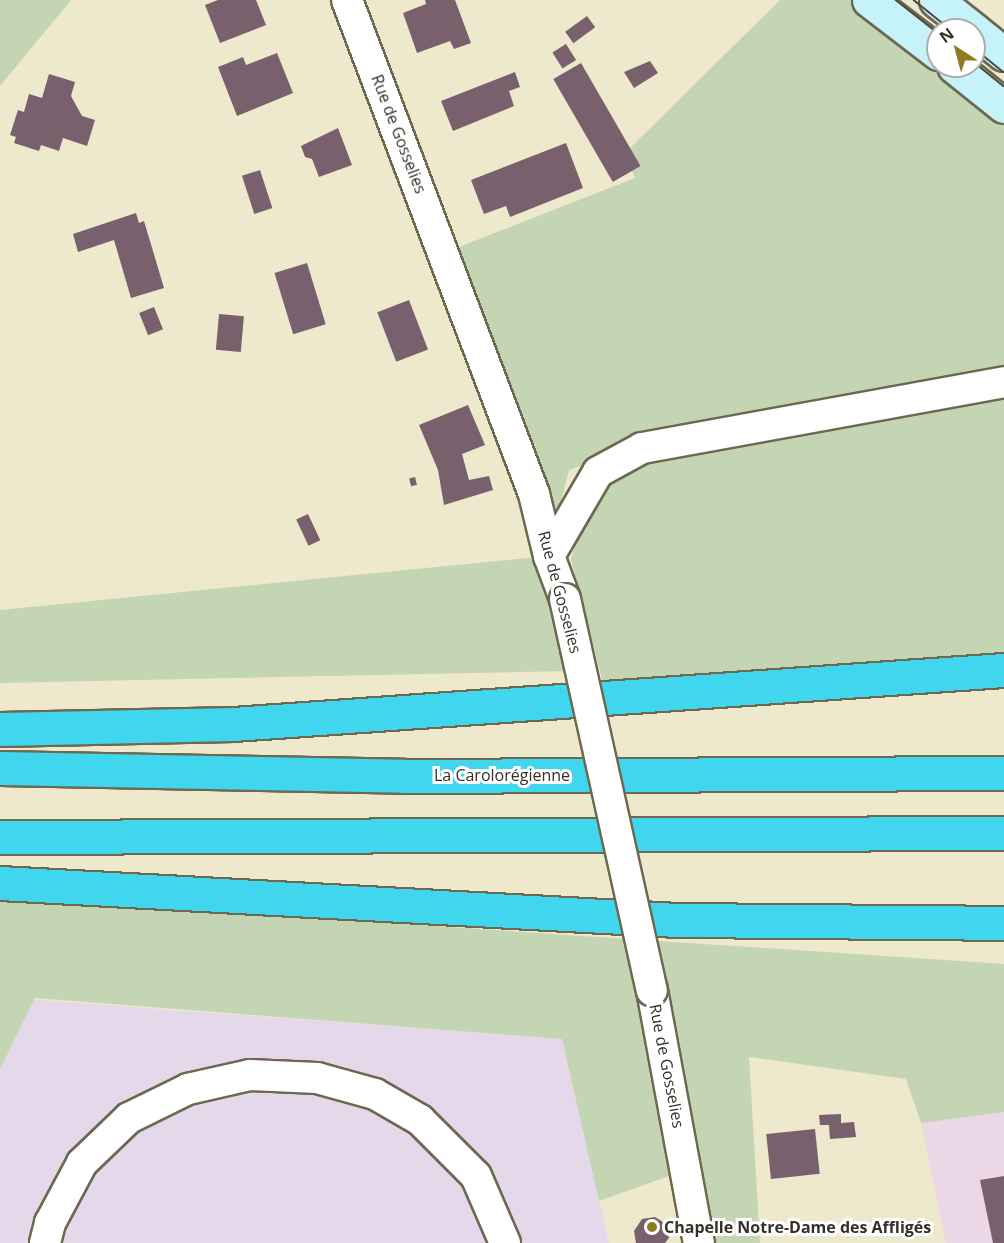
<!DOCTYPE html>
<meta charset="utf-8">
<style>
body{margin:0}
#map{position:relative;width:1004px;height:1243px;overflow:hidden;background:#eee8cd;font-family:"Open Sans",sans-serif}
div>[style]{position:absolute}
.commercial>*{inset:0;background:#ebd7e6}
.industrial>*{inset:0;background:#e6d8eb}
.green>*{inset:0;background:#c3d5b3}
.building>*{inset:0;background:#78606c;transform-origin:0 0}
.roads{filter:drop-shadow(2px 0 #6d6850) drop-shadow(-2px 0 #6d6850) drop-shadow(0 2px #6d6850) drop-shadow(0 -2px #6d6850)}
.street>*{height:30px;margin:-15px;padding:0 15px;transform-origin:15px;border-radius:15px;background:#fff}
.secondary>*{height:33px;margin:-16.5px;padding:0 16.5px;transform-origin:16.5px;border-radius:16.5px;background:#c6f3fa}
.highway>*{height:33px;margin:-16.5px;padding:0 16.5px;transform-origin:16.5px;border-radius:16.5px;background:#40d6ed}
.tram>*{height:1.5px;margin:-0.75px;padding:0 0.75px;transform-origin:0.75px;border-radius:0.75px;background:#4c493d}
.bridges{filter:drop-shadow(2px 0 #6d6850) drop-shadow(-2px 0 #6d6850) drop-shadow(0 2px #6d6850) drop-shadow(0 -2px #6d6850)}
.street-bridge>*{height:30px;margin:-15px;padding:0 15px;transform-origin:15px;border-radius:15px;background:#fff}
.dots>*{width:16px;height:16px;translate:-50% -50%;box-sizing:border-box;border:3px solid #fff;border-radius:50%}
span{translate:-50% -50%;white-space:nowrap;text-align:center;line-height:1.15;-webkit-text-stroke:6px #fff;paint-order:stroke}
.street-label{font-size:16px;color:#333127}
.poi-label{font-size:16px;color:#333127;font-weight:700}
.left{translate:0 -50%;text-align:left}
.north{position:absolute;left:926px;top:18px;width:60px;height:60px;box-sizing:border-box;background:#fff;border:2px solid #adada9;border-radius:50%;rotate:324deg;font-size:16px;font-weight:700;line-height:24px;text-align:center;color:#333127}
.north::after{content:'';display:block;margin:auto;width:21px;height:27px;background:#8e7b21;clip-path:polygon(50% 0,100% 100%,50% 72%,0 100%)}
</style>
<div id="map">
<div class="commercial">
<div style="clip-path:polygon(1004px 1112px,1004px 1243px,946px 1243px,921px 1123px)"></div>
</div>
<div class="industrial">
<div style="clip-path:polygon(0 997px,562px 1039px,609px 1243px,0 1243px)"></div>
</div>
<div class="green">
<div style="clip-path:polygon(0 0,71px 0,0 86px)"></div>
<div style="clip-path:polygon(780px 0,852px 0,1004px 123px,1004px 365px,718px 420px,569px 470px,551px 540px,444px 253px,635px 178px,625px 153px)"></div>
<div style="clip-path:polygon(1004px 393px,1004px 662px,604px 687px,571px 559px,598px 472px)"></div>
<div style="clip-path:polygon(549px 556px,567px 671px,0 683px,0 610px)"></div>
<div style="clip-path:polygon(0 897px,1004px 964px,1004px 1112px,921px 1123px,906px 1079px,749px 1057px,760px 1243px,692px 1243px,686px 1170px,599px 1201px,562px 1039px,35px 998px,0 1069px)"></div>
</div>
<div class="building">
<div style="clip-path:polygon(218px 0,256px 0,266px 25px,220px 43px,205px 5px)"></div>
<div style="clip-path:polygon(425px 0,455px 0,471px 43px,454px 49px,450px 41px,417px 53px,403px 13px,426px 4px)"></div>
<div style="left:587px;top:16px;width:14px;height:27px;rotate:54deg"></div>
<div style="left:566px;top:44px;width:19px;height:16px;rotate:58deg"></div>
<div style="clip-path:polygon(277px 53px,293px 93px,237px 116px,218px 67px,243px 57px,246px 65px)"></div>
<div style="clip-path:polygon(650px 61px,658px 73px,634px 88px,624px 72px)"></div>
<div style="left:581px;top:63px;width:119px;height:32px;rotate:60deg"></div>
<div style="clip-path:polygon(515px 72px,520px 87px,509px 91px,514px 106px,453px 131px,441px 101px)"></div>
<div style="clip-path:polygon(49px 74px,75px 82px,71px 96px,82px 116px,95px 120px,87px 146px,63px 138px,59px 151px,41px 145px,39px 151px,14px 143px,16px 137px,10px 135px,18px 110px,24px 112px,29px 94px,42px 98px)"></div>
<div style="clip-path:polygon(338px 128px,352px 165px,319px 177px,312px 159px,305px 157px,301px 146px)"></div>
<div style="clip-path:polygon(566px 143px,583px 188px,510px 217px,506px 206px,484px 214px,471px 180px)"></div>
<div style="left:260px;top:170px;width:40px;height:19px;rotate:72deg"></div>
<div style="clip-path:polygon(136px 213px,139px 223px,144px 221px,164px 288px,131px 298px,114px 240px,78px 252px,73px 234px)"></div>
<div style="left:307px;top:263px;width:64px;height:34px;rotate:73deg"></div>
<div style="left:409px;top:300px;width:53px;height:34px;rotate:69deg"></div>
<div style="left:154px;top:307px;width:24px;height:16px;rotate:68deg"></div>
<div style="left:219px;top:314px;width:25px;height:36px;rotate:5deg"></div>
<div style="clip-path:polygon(468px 405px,485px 445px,462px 454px,469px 480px,489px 476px,493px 490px,444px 505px,438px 470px,419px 425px)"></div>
<div style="left:415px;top:477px;width:8px;height:6px;rotate:76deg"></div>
<div style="left:308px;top:514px;width:29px;height:13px;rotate:65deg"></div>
<div style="clip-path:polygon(841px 1114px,841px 1123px,854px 1122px,856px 1137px,830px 1139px,829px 1125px,820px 1125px,819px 1115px)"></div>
<div style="left:815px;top:1129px;width:45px;height:49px;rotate:84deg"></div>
<div style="clip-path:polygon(1004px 1176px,1004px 1243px,993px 1243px,980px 1180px)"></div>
<div style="clip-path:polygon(655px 1217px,666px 1224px,669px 1238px,665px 1243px,636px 1243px,634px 1231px,642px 1219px)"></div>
</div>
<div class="roads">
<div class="street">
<div style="left:347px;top:0;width:528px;rotate:69.27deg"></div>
<div style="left:534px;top:494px;width:64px;rotate:76.4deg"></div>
<div style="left:549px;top:556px;width:46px;rotate:69.6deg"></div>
<div style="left:549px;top:556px;width:97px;rotate:-59.7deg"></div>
<div style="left:598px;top:472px;width:50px;rotate:-28.6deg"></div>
<div style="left:642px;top:448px;width:368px;rotate:-10.3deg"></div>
<div style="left:652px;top:990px;width:257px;rotate:79.5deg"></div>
<div style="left:45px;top:1243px;width:21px;rotate:-76deg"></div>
<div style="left:50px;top:1223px;width:68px;rotate:-61.9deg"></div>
<div style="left:82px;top:1163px;width:65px;rotate:-43.8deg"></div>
<div style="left:129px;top:1118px;width:66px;rotate:-26.2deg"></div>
<div style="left:188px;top:1089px;width:64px;rotate:-12.7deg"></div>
<div style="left:250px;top:1075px;width:67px;rotate:2.6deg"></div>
<div style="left:317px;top:1078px;width:60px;rotate:15.4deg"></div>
<div style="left:375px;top:1094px;width:52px;rotate:30deg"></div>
<div style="left:420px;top:1120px;width:79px;rotate:45deg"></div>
<div style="left:476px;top:1176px;width:73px;rotate:66.6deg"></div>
</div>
<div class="secondary">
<div style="left:869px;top:0;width:87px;rotate:37.5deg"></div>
<div style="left:936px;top:0;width:48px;rotate:38.3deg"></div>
<div style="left:974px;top:30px;width:38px;rotate:39deg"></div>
<div style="left:954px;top:66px;width:64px;rotate:38.7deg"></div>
</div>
<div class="highway">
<div style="left:0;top:729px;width:233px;rotate:-1.2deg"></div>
<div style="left:233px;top:724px;width:773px;rotate:-4.01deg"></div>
<div style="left:0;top:768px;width:404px;rotate:1.1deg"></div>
<div style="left:404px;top:776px;width:600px;rotate:-0.29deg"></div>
<div style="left:0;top:837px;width:1004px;rotate:-0.23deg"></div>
<div style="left:0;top:883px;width:678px;rotate:3.13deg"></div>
<div style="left:677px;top:920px;width:327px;rotate:0.5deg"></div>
</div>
</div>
<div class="tram">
<div style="left:896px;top:0;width:53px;rotate:38.2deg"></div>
<div style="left:914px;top:0;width:48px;rotate:39deg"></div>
<div style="left:974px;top:48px;width:38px;rotate:39deg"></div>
<div style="left:974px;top:62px;width:38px;rotate:39deg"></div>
</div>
<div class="bridges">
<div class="street-bridge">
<div style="left:565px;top:599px;width:401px;rotate:77.5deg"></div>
</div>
</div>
<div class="dots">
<div style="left:652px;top:1227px;background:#8e7b21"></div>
</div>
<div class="street-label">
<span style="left:399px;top:134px;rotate:69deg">Rue de Gosselies</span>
<span style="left:560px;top:592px;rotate:75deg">Rue de Gosselies</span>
<span style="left:502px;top:775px">La Carolorégienne</span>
<span style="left:667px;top:1066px;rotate:79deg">Rue de Gosselies</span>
</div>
<div class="poi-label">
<span class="left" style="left:664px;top:1227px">Chapelle Notre-Dame des Affligés</span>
</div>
<div class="north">N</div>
</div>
